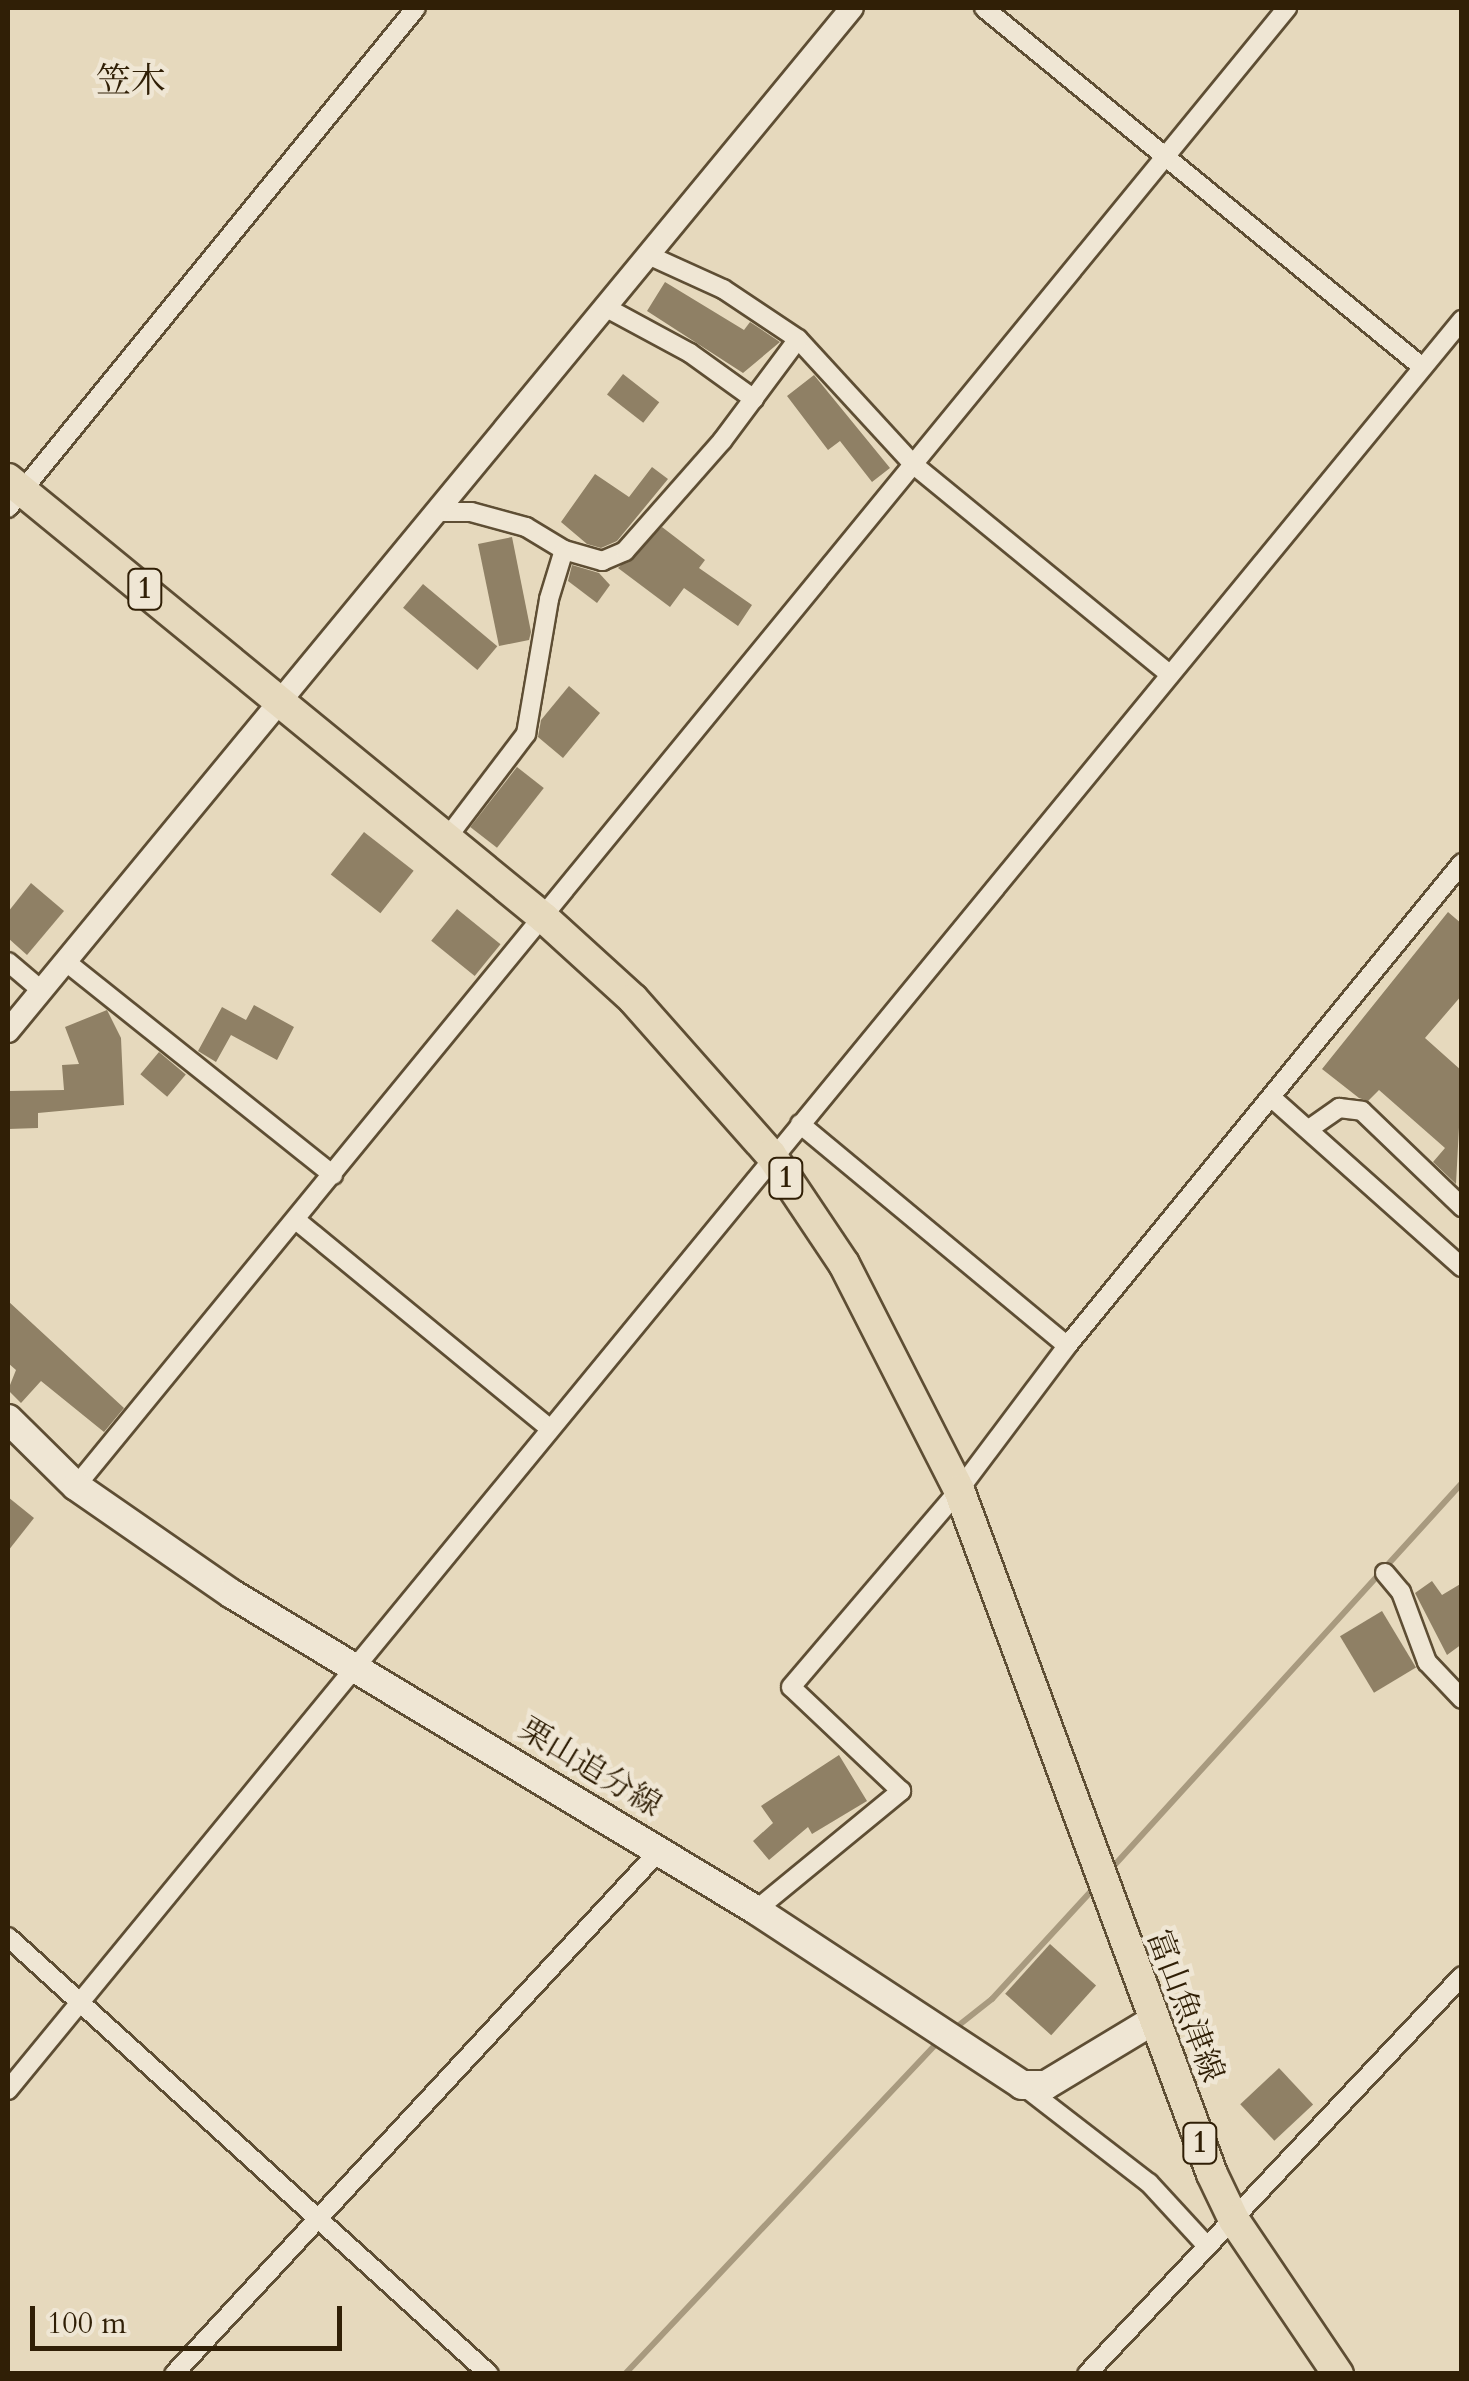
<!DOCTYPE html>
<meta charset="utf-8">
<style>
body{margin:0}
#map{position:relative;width:1469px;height:2381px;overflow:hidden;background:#e6d9bd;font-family:Cardo,"Noto Serif JP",serif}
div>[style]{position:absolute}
.stream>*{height:6px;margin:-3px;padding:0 3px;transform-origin:3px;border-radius:3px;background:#a89a7f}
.building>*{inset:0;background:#8f8065;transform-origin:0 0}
.roads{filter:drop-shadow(2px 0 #5e4e34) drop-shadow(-2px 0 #5e4e34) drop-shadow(0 2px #5e4e34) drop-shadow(0 -2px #5e4e34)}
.minor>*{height:18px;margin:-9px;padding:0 9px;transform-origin:9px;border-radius:9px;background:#efe6d4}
.tertiary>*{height:22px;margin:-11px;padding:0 11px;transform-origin:11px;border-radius:11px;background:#efe6d4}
.secondary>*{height:28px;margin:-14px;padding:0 14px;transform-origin:14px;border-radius:14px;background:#efe6d4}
.primary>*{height:30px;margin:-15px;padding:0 15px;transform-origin:15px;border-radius:15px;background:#e6d9bd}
span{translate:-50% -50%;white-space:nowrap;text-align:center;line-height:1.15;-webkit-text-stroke:9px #efe6d4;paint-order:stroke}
.shield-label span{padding:2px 8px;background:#efe6d4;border:2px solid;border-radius:8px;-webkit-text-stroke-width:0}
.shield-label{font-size:30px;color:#301f06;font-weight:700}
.street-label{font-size:32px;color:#301f06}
.neighbourhood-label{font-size:35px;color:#301f06}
.frame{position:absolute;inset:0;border:10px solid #301f06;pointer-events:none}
.scale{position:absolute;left:30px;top:2306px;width:312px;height:45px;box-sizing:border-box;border:5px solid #301f06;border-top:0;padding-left:12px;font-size:30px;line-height:35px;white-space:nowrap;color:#301f06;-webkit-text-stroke:8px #efe6d4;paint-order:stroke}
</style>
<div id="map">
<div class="stream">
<div style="left:1111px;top:1869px;width:522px;rotate:-47.72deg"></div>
<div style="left:954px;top:2029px;width:48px;rotate:-38.3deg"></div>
<div style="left:992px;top:1999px;width:154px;rotate:-47.4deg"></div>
<div style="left:625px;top:2374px;width:459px;rotate:-46.7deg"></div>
</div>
<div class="building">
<div style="clip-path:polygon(665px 282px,744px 330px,750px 322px,780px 342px,743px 373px,647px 311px)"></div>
<div style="left:623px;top:374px;width:46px;height:26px;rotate:38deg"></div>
<div style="clip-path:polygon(814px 375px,890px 468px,872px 482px,840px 441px,828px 450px,787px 396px)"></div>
<div style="clip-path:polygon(652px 467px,668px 479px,617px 541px,601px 548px,587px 544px,561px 522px,595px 474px,629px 497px)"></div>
<div style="clip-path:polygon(662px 527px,705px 560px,699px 568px,752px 605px,738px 626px,684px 588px,670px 607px,618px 568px)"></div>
<div style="clip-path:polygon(512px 537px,531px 632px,529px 640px,499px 646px,478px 544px)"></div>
<div style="clip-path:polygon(572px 565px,599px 573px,610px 585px,597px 603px,568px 581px)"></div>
<div style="left:423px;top:584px;width:97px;height:31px;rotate:40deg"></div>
<div style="clip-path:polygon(569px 686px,600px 713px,563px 758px,538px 737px,541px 720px)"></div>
<div style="left:517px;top:767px;width:34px;height:76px;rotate:38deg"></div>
<div style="left:364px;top:832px;width:63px;height:54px;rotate:38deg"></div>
<div style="clip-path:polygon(31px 883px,64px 911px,27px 955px,8px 938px,8px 912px)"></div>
<div style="left:457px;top:909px;width:56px;height:41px;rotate:39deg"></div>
<div style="clip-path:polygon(1448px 912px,1462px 924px,1462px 995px,1425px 1038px,1462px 1071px,1456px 1184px,1433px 1162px,1445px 1148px,1379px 1090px,1368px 1101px,1359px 1098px,1322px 1069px)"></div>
<div style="clip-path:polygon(254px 1005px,294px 1027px,277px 1060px,231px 1035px,216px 1062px,198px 1051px,222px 1007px,246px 1020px)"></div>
<div style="clip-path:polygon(107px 1010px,121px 1038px,124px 1105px,38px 1113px,38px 1128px,8px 1129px,8px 1091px,64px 1090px,62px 1065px,79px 1064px,65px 1027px)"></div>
<div style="left:159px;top:1052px;width:35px;height:29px;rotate:40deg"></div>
<div style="clip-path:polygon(8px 1301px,124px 1408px,104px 1432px,41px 1381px,21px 1403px,8px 1390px,16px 1370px,8px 1363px)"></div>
<div style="clip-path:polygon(8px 1497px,34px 1518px,8px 1551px)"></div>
<div style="clip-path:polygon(1432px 1581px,1442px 1595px,1462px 1583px,1462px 1644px,1447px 1655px,1415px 1593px)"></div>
<div style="left:1382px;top:1611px;width:66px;height:49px;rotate:59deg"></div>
<div style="clip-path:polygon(839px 1755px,867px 1801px,812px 1834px,808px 1827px,769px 1860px,753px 1841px,773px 1823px,761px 1806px)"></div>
<div style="left:1050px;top:1944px;width:62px;height:67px;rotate:42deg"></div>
<div style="left:1279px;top:2068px;width:50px;height:53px;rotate:47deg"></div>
</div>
<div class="roads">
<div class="minor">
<div style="left:984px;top:8px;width:565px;rotate:39.33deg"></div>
<div style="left:605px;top:307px;width:97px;rotate:28.4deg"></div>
<div style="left:690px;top:353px;width:79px;rotate:35.7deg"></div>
<div style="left:798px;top:339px;width:171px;rotate:47.4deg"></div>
<div style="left:914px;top:465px;width:328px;rotate:39.3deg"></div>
<div style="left:8px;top:508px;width:645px;rotate:-50.79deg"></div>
<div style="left:437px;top:512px;width:34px"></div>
<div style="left:471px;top:512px;width:57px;rotate:15.3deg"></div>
<div style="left:526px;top:527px;width:44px;rotate:31.2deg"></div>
<div style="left:564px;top:550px;width:40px;rotate:16deg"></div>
<div style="left:602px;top:561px;width:25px;rotate:-23deg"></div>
<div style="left:625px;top:551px;width:147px;rotate:-48.6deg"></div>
<div style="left:722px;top:441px;width:127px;rotate:-53.3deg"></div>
<div style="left:798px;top:339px;width:90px;rotate:-146.3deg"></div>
<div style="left:723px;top:289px;width:82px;rotate:-155.6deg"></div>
<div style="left:447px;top:838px;width:131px;rotate:-52.8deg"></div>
<div style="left:526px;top:734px;width:137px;rotate:-80.3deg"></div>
<div style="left:549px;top:599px;width:51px;rotate:-73deg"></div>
<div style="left:65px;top:961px;width:343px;rotate:38.6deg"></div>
<div style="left:8px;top:962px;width:43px;rotate:40.3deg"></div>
<div style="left:1272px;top:1098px;width:254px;rotate:41.7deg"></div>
<div style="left:800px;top:1124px;width:347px;rotate:39.7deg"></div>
<div style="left:1309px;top:1129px;width:37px;rotate:-35deg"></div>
<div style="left:1339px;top:1108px;width:23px;rotate:7deg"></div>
<div style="left:1362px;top:1111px;width:139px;rotate:43.8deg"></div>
<div style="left:296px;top:1220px;width:328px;rotate:39.4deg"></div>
<div style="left:76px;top:1486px;width:1911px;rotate:-50.67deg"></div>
<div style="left:1385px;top:1573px;width:25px;rotate:50deg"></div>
<div style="left:1401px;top:1592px;width:75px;rotate:69.6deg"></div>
<div style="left:1427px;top:1662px;width:51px;rotate:46.6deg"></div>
<div style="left:756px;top:1910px;width:188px;rotate:-39.4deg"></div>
<div style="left:901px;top:1791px;width:151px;rotate:-136.6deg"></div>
<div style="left:791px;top:1687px;width:259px;rotate:-49.5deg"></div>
<div style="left:959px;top:1490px;width:180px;rotate:-53.1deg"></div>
<div style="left:1067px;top:1346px;width:624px;rotate:-50.72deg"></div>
<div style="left:8px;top:1937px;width:650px;rotate:42.26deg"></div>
<div style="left:1022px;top:2085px;width:160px;rotate:37.7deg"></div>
<div style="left:1149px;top:2183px;width:86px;rotate:47.4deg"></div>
<div style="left:8px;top:2090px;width:2291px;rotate:-50.6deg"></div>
<div style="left:174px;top:2374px;width:713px;rotate:-47.16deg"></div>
<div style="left:1087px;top:2374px;width:547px;rotate:-46.7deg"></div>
</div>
<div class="tertiary">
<div style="left:8px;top:1031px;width:1326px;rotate:-50.48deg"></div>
</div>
<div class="secondary">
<div style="left:8px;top:1419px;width:95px;rotate:44.6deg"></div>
<div style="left:76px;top:1486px;width:190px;rotate:34.7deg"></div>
<div style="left:232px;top:1594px;width:612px;rotate:31.09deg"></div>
<div style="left:756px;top:1910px;width:318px;rotate:33.3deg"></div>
<div style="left:1022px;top:2085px;width:24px"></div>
<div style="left:1046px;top:2085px;width:124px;rotate:-31.1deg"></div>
</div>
<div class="primary">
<div style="left:8px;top:479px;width:693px;rotate:39.32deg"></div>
<div style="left:544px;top:918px;width:120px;rotate:42.3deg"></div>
<div style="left:633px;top:999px;width:208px;rotate:48.5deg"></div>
<div style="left:771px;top:1155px;width:131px;rotate:56.2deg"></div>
<div style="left:844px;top:1264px;width:254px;rotate:63deg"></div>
<div style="left:959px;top:1490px;width:729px;rotate:69.7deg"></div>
<div style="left:1212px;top:2174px;width:51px;rotate:64.4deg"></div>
<div style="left:1234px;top:2220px;width:186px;rotate:56deg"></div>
</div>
</div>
<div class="shield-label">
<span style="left:145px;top:589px">1</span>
<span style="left:786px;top:1178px">1</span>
<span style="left:1200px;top:2143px">1</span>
</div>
<div class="street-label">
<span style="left:590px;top:1768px;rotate:31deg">栗山追分線</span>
<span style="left:1185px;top:2006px;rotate:69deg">富山魚津線</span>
</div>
<div class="neighbourhood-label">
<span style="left:131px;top:81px">笠木</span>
</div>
<div class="frame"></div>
<div class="scale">100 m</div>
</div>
